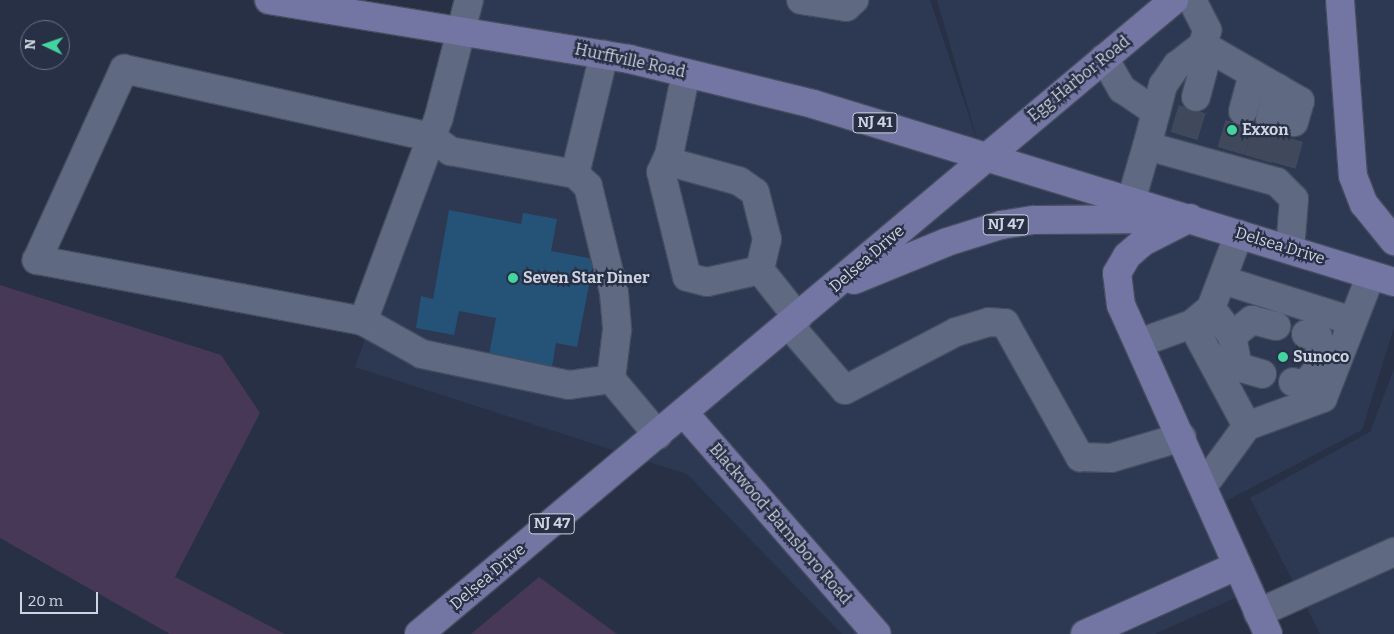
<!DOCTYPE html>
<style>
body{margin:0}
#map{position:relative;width:1394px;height:634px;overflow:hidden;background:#273045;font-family:Bitter,serif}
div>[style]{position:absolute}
.built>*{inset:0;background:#2d3953}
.green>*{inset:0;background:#483857}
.building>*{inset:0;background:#255277}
.minor-tunnel>*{height:28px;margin-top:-14px;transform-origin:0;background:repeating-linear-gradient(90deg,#40495c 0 28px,transparent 0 42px)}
.roads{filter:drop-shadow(1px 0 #454d5e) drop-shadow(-1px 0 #454d5e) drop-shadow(0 1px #454d5e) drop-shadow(0 -1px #454d5e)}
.minor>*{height:28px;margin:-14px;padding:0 14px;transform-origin:14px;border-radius:14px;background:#5f6a82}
.major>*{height:28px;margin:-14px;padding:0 14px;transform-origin:14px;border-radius:14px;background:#7375a3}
.dots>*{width:14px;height:14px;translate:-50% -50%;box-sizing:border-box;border:2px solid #273045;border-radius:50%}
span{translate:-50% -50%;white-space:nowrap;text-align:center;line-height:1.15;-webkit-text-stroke:4.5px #273045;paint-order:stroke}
.shield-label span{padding:1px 4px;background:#273045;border:1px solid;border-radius:4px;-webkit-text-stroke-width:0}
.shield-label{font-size:15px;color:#ced4e1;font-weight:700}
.street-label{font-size:16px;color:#ced4e1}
.poi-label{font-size:16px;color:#ced4e1;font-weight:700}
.left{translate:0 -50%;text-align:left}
.north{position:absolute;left:20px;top:20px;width:50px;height:50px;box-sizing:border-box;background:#273045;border:1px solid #6a7283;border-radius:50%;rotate:273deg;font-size:14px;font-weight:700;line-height:20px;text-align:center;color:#ced4e1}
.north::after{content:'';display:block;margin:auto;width:18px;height:22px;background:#43d4a0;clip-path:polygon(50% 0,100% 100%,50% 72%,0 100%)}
.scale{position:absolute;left:20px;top:592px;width:78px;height:22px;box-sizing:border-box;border:2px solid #ced4e1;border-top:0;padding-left:6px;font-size:15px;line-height:18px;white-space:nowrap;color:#ced4e1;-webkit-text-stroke:4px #273045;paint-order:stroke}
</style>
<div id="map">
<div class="built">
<div style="clip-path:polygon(480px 0,930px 0,980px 149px,937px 0,1394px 0,1394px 327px,1362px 430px,1226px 501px,1264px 585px,1155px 634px,842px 634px,687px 474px,355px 367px,471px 45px)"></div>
<div style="clip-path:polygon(1394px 369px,1394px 634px,1320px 634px,1250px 498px,1370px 432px)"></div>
</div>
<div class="green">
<div style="clip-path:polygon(0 285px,221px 355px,260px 413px,175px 577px,285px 634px,170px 634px,0 538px)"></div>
<div style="clip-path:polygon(539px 577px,617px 634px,471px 634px)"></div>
</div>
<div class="building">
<div style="clip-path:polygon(449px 210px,521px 224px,523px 213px,557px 219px,551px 251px,594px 259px,577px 347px,556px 343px,552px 367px,489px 355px,496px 318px,459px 311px,454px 335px,416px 328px,421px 296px,433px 299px)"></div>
</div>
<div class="minor-tunnel">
<div style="left:1184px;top:136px;width:41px;rotate:-72.9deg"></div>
<div style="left:1231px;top:151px;width:42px;rotate:-73.3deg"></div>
<div style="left:1258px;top:159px;width:42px;rotate:-73.3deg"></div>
<div style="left:1282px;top:165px;width:45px;rotate:-74.4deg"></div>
</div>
<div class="roads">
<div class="minor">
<div style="left:469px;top:0;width:121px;rotate:104.4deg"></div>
<div style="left:439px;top:117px;width:218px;rotate:110.4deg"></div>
<div style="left:363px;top:321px;width:68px;rotate:29.2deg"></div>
<div style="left:422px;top:354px;width:150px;rotate:11.9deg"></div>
<div style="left:569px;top:385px;width:42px;rotate:-8.1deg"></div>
<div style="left:611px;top:379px;width:73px;rotate:50deg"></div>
<div style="left:801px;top:0;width:46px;rotate:8.8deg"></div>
<div style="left:846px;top:7px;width:11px;rotate:-41deg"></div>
<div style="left:1192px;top:0;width:34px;rotate:63deg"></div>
<div style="left:1207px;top:30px;width:16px;rotate:105deg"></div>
<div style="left:1203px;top:45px;width:33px;rotate:142deg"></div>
<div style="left:1177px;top:65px;width:24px;rotate:125deg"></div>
<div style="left:1163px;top:85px;width:63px;rotate:104.7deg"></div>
<div style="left:1147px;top:146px;width:135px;rotate:15.5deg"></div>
<div style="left:1277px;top:182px;width:24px;rotate:45deg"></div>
<div style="left:1294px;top:199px;width:51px;rotate:94.5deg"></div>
<div style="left:1203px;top:45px;width:112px;rotate:30deg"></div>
<div style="left:1300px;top:101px;width:22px;rotate:106deg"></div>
<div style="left:1104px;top:58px;width:36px;rotate:60deg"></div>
<div style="left:1122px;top:89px;width:41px;rotate:34.1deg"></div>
<div style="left:686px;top:73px;width:84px;rotate:101.7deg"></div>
<div style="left:669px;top:155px;width:12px;rotate:48deg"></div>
<div style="left:677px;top:164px;width:64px;rotate:15.3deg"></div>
<div style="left:739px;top:181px;width:19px;rotate:35deg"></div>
<div style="left:755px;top:192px;width:49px;rotate:75.7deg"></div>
<div style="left:767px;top:239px;width:32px;rotate:103deg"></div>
<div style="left:760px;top:270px;width:61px;rotate:51.6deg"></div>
<div style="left:1196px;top:97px;width:51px;rotate:-75.1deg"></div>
<div style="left:1243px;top:111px;width:38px;rotate:-75deg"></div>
<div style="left:1270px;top:119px;width:32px;rotate:-76deg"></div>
<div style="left:669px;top:155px;width:19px;rotate:115deg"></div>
<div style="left:661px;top:172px;width:108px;rotate:76.1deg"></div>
<div style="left:687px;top:277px;width:21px;rotate:14deg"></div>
<div style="left:707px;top:282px;width:54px;rotate:-12.8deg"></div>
<div style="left:575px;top:174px;width:123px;rotate:-76.4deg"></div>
<div style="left:1131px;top:201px;width:57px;rotate:-73.8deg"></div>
<div style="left:1223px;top:280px;width:135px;rotate:17.6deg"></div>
<div style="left:1211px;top:308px;width:35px;rotate:53deg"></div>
<div style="left:1232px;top:336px;width:32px;rotate:79deg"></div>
<div style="left:1238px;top:367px;width:25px;rotate:16deg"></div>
<div style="left:363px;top:321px;width:332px;rotate:-169.4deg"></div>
<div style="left:37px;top:260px;width:210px;rotate:-65.5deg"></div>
<div style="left:124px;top:69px;width:314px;rotate:12.5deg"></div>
<div style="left:431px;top:137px;width:24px;rotate:36deg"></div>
<div style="left:450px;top:151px;width:127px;rotate:10.4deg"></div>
<div style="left:575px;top:174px;width:18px;rotate:43deg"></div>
<div style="left:588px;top:186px;width:110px;rotate:76.3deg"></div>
<div style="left:614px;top:293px;width:37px;rotate:85deg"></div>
<div style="left:617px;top:330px;width:49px;rotate:97deg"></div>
<div style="left:1192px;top:324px;width:116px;rotate:61.7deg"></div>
<div style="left:790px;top:326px;width:84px;rotate:49.3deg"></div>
<div style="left:845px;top:390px;width:125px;rotate:-27.6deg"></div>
<div style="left:956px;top:332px;width:34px;rotate:-17deg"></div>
<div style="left:989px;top:322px;width:16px;rotate:4deg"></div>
<div style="left:1005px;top:323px;width:154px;rotate:60.8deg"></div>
<div style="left:1080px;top:457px;width:31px;rotate:2deg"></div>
<div style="left:1111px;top:458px;width:74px;rotate:-16.5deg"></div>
<div style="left:1306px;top:334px;width:12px;rotate:14deg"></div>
<div style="left:1318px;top:337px;width:27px;rotate:82deg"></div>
<div style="left:1322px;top:364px;width:10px;rotate:17deg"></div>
<div style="left:1232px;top:336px;width:26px;rotate:-39deg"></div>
<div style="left:1252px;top:320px;width:25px;rotate:14deg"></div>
<div style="left:1139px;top:343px;width:56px;rotate:-19.7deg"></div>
<div style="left:1192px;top:324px;width:25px;rotate:-40deg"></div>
<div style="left:1211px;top:308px;width:79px;rotate:-69.3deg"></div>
<div style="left:1293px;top:382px;width:12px;rotate:14deg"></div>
<div style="left:1305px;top:385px;width:27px;rotate:-51deg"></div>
<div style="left:1204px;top:485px;width:73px;rotate:-53.9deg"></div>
<div style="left:1247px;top:426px;width:81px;rotate:-20.2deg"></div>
<div style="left:1323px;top:398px;width:132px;rotate:-68.7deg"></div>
<div style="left:1258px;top:613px;width:149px;rotate:-24.2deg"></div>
</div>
<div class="major">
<div style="left:269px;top:0;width:365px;rotate:9.3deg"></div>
<div style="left:629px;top:59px;width:189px;rotate:13.7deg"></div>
<div style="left:813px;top:104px;width:608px;rotate:17.03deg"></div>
<div style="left:1340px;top:0;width:176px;rotate:85.8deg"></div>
<div style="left:1353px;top:176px;width:30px;rotate:69deg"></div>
<div style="left:1364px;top:204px;width:48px;rotate:51deg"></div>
<div style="left:1190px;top:218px;width:53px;rotate:152.9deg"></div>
<div style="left:1143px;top:242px;width:21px;rotate:139deg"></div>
<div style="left:1127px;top:256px;width:20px;rotate:120deg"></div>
<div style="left:1117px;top:273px;width:32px;rotate:83deg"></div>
<div style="left:1121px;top:305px;width:360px;rotate:65.9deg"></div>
<div style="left:854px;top:280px;width:100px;rotate:-22.2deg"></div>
<div style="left:947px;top:242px;width:57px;rotate:-17.5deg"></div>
<div style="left:1001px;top:225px;width:33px;rotate:-9deg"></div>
<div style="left:1034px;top:220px;width:129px;rotate:-0.4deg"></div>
<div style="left:684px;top:413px;width:293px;rotate:48.9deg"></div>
<div style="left:419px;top:634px;width:986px;rotate:-40.02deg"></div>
<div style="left:1085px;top:634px;width:166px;rotate:-24.2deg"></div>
</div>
</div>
<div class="dots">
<div style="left:1232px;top:130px;background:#43d4a0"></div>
<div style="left:513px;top:278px;background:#43d4a0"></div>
<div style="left:1283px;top:357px;background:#43d4a0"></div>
</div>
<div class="shield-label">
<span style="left:875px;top:123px">NJ 41</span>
<span style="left:1006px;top:225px">NJ 47</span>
<span style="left:552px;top:524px">NJ 47</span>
</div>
<div class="street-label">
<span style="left:630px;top:61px;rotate:12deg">Hurffville Road</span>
<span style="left:1079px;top:79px;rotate:-39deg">Egg Harbor Road</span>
<span style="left:1280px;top:246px;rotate:17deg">Delsea Drive</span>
<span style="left:867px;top:259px;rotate:-41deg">Delsea Drive</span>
<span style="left:780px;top:524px;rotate:49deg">Blackwood-Barnsboro Road</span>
<span style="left:488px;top:577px;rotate:-40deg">Delsea Drive</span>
</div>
<div class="poi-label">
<span class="left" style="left:1242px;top:130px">Exxon</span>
<span class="left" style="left:523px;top:278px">Seven Star Diner</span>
<span class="left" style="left:1293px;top:357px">Sunoco</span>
</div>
<div class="north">N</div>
<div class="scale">20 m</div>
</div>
